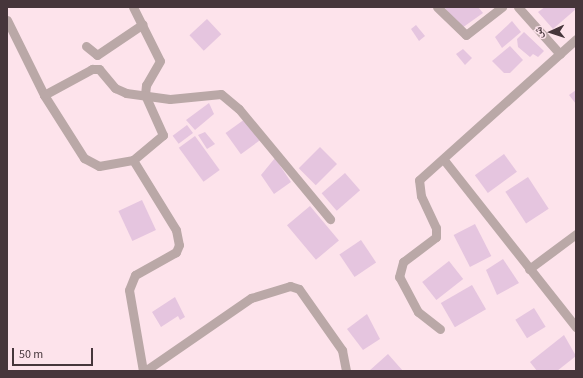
<!DOCTYPE html>
<meta charset="utf-8">
<style>
body{margin:0}
#map{position:relative;width:583px;height:378px;overflow:hidden;background:#fde3eb;font-family:"Source Sans 3","Noto Naskh Arabic",sans-serif}
div>[style]{position:absolute}
.building>*{inset:0;background:#e5c5df;transform-origin:0 0}
.minor>*{height:9px;margin:-4.5px;padding:0 4.5px;transform-origin:4.5px;border-radius:4.5px;background:#baa8a7}
span{translate:-50% -50%;white-space:nowrap;text-align:center;line-height:1.15;-webkit-text-stroke:3px #fde3eb;paint-order:stroke}
.frame{position:absolute;inset:0;border:8px solid #46363b;pointer-events:none}
.north{position:absolute;left:531px;top:12px;width:40px;height:40px;-webkit-text-stroke:3px #fde3eb;paint-order:stroke;rotate:267deg;font-size:11px;font-weight:700;line-height:16px;text-align:center;color:#46363b}
.north::after{content:'';display:block;margin:auto;width:14px;height:18px;background:#46363b;clip-path:polygon(50% 0,100% 100%,50% 72%,0 100%)}
.scale{position:absolute;left:12px;top:348px;width:81px;height:18px;box-sizing:border-box;border:2px solid #46363b;border-top:0;padding-left:5px;font-size:12px;line-height:14px;white-space:nowrap;color:#46363b;-webkit-text-stroke:3px #fde3eb;paint-order:stroke}
</style>
<div id="map">
<div class="building">
<div style="clip-path:polygon(444px 7px,478px 7px,483px 13px,462px 28px)"></div>
<div style="clip-path:polygon(545px 7px,576px 7px,576px 9px,553px 29px,538px 12px)"></div>
<div style="left:207px;top:19px;width:21px;height:24px;rotate:47deg"></div>
<div style="clip-path:polygon(512px 21px,521px 32px,502px 48px,495px 37px)"></div>
<div style="clip-path:polygon(416px 25px,425px 36px,419px 41px,411px 29px)"></div>
<div style="clip-path:polygon(524px 32px,544px 51px,538px 57px,533px 54px,530px 57px,518px 47px,517px 39px)"></div>
<div style="clip-path:polygon(510px 46px,523px 60px,510px 73px,504px 73px,492px 61px)"></div>
<div style="clip-path:polygon(463px 49px,472px 58px,465px 65px,456px 54px)"></div>
<div style="clip-path:polygon(576px 90px,576px 104px,569px 95px)"></div>
<div style="clip-path:polygon(209px 103px,214px 114px,195px 130px,186px 120px)"></div>
<div style="left:245px;top:119px;width:26px;height:24px;rotate:54deg"></div>
<div style="left:187px;top:125px;width:10px;height:18px;rotate:53deg"></div>
<div style="clip-path:polygon(205px 132px,215px 144px,207px 149px,198px 135px)"></div>
<div style="left:195px;top:136px;width:42px;height:20px;rotate:54deg"></div>
<div style="left:320px;top:147px;width:24px;height:30px;rotate:45deg"></div>
<div style="left:504px;top:154px;width:22px;height:36px;rotate:54deg"></div>
<div style="clip-path:polygon(275px 158px,291px 182px,274px 194px,261px 175px)"></div>
<div style="left:345px;top:173px;width:23px;height:31px;rotate:49deg"></div>
<div style="left:528px;top:177px;width:38px;height:27px;rotate:57deg"></div>
<div style="left:142px;top:200px;width:33px;height:26px;rotate:65deg"></div>
<div style="left:310px;top:206px;width:45px;height:30px;rotate:50deg"></div>
<div style="left:475px;top:224px;width:36px;height:24px;rotate:63deg"></div>
<div style="left:361px;top:240px;width:27px;height:26px;rotate:56deg"></div>
<div style="clip-path:polygon(503px 259px,519px 283px,497px 295px,486px 270px)"></div>
<div style="left:449px;top:261px;width:23px;height:34px;rotate:52deg"></div>
<div style="left:472px;top:285px;width:28px;height:36px;rotate:60deg"></div>
<div style="clip-path:polygon(175px 297px,185px 317px,180px 320px,178px 316px,161px 327px,152px 312px)"></div>
<div style="left:534px;top:308px;width:22px;height:22px;rotate:58deg"></div>
<div style="clip-path:polygon(367px 314px,380px 339px,363px 350px,347px 329px)"></div>
<div style="clip-path:polygon(564px 335px,576px 356px,557px 371px,537px 371px,530px 362px)"></div>
<div style="clip-path:polygon(388px 354px,403px 371px,369px 371px)"></div>
</div>
<div class="minor">
<div style="left:133px;top:7px;width:60px;rotate:63.4deg"></div>
<div style="left:160px;top:61px;width:28px;rotate:120deg"></div>
<div style="left:146px;top:85px;width:10px;rotate:96deg"></div>
<div style="left:145px;top:95px;width:44px;rotate:65.8deg"></div>
<div style="left:163px;top:135px;width:39px;rotate:140deg"></div>
<div style="left:437px;top:7px;width:40px;rotate:44deg"></div>
<div style="left:466px;top:35px;width:46px;rotate:-37.9deg"></div>
<div style="left:518px;top:7px;width:63px;rotate:48.2deg"></div>
<div style="left:7px;top:20px;width:84px;rotate:63.7deg"></div>
<div style="left:44px;top:95px;width:75px;rotate:57.6deg"></div>
<div style="left:84px;top:158px;width:17px;rotate:28deg"></div>
<div style="left:99px;top:166px;width:35px;rotate:-10deg"></div>
<div style="left:133px;top:160px;width:82px;rotate:58.4deg"></div>
<div style="left:176px;top:230px;width:15px;rotate:79deg"></div>
<div style="left:179px;top:245px;width:8px;rotate:113deg"></div>
<div style="left:176px;top:252px;width:47px;rotate:150.7deg"></div>
<div style="left:135px;top:275px;width:16px;rotate:112deg"></div>
<div style="left:129px;top:290px;width:82px;rotate:80.2deg"></div>
<div style="left:86px;top:46px;width:14px;rotate:39deg"></div>
<div style="left:97px;top:55px;width:55px;rotate:-34deg"></div>
<div style="left:44px;top:95px;width:55px;rotate:-28.4deg"></div>
<div style="left:92px;top:69px;width:7px"></div>
<div style="left:99px;top:69px;width:25px;rotate:50deg"></div>
<div style="left:115px;top:88px;width:12px;rotate:24deg"></div>
<div style="left:126px;top:93px;width:44px;rotate:7.8deg"></div>
<div style="left:170px;top:99px;width:51px;rotate:-5.6deg"></div>
<div style="left:221px;top:94px;width:23px;rotate:40deg"></div>
<div style="left:239px;top:109px;width:143px;rotate:50.4deg"></div>
<div style="left:444px;top:160px;width:213px;rotate:51.7deg"></div>
<div style="left:529px;top:269px;width:59px;rotate:-36.7deg"></div>
<div style="left:440px;top:329px;width:28px;rotate:-142deg"></div>
<div style="left:418px;top:312px;width:40px;rotate:-118deg"></div>
<div style="left:399px;top:277px;width:16px;rotate:-75deg"></div>
<div style="left:403px;top:262px;width:41px;rotate:-37.1deg"></div>
<div style="left:436px;top:237px;width:9px;rotate:-90deg"></div>
<div style="left:436px;top:228px;width:35px;rotate:-115deg"></div>
<div style="left:421px;top:196px;width:16px;rotate:-97deg"></div>
<div style="left:419px;top:180px;width:211px;rotate:-41.9deg"></div>
<div style="left:145px;top:371px;width:129px;rotate:-34.6deg"></div>
<div style="left:251px;top:298px;width:41px;rotate:-17.1deg"></div>
<div style="left:290px;top:286px;width:9px;rotate:18deg"></div>
<div style="left:299px;top:289px;width:75px;rotate:54.8deg"></div>
<div style="left:342px;top:350px;width:21px;rotate:79deg"></div>
</div>
<div class="frame"></div>
<div class="north">ش</div>
<div class="scale">50 m</div>
</div>
